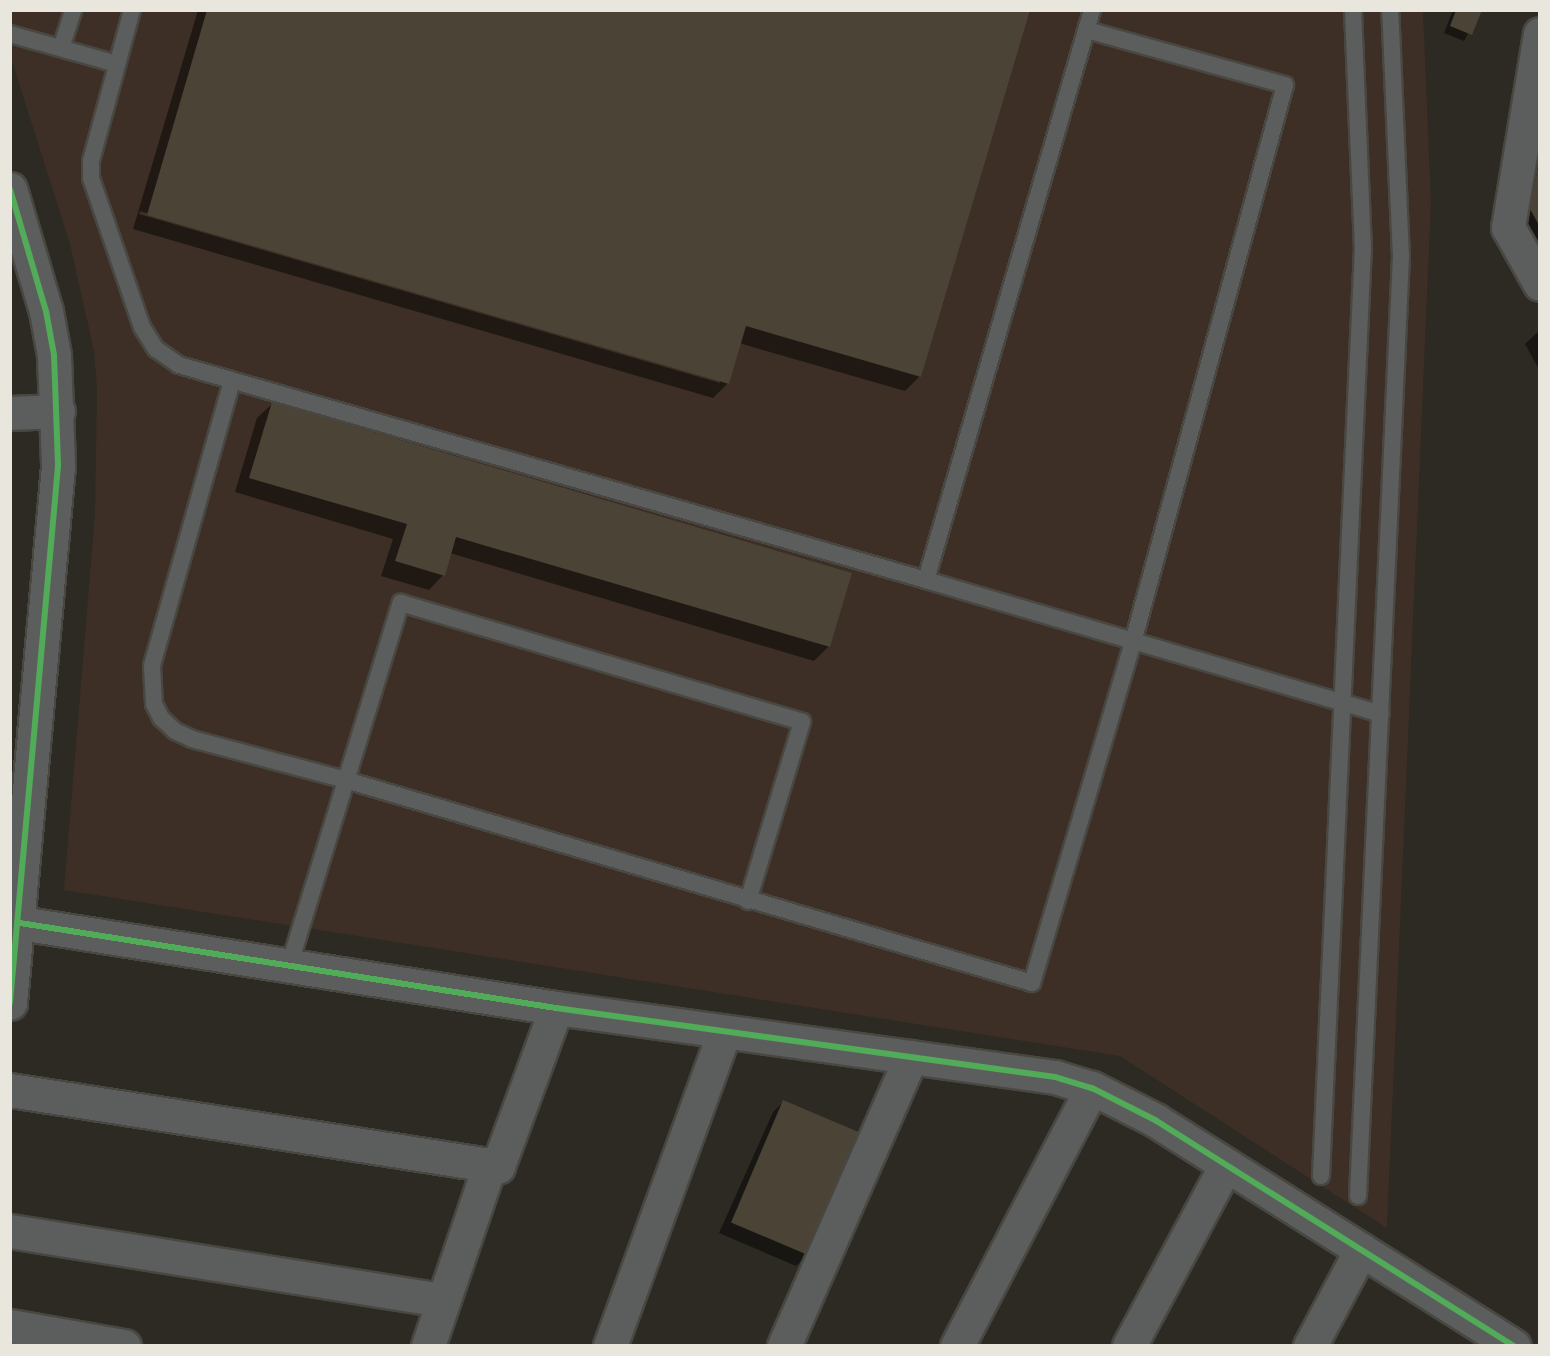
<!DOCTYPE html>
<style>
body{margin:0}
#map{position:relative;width:1550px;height:1356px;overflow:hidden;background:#2c2a22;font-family:"Work Sans",sans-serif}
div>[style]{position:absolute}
.medical>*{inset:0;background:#3d2f25}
.shadow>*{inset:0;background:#0007}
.building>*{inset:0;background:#4a4336;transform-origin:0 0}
.roads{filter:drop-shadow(2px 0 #494741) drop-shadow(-2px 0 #494741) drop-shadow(0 2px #494741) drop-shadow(0 -2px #494741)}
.service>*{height:16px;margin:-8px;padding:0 8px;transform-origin:8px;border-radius:8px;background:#5c5e5e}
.minor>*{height:33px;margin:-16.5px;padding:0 16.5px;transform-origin:16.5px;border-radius:16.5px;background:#5c5e5e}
.tertiary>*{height:33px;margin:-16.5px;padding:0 16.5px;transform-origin:16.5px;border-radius:16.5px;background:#5c5e5e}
.cycleway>*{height:6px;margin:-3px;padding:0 3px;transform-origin:3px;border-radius:3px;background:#51ab58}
span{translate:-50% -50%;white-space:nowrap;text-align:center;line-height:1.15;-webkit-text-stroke:4.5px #16140e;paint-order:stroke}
.frame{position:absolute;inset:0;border:12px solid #e9e7dd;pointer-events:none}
</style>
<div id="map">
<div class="medical">
<div style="clip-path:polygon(10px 11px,1423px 11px,1431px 201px,1387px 1228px,1120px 1056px,64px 890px,95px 514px,97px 389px,94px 351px,70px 244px,11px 58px)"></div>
</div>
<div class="shadow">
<div style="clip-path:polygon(evenodd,198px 10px,1029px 10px,920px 376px,905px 391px,739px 343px,728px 383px,713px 398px,133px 229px,198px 10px,140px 211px,720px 379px,720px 383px,139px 214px,140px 211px)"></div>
<div style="clip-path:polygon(1453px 10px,1481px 10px,1464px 41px,1444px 33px)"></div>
<div style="clip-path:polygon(1540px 104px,1540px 270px,1516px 225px)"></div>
<div style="clip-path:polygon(1540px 330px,1540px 371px,1525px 344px)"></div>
<div style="clip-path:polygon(272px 404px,829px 646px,814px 661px,450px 553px,443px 575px,429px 590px,381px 576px,393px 539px,235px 492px,257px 418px)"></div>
<div style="clip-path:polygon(784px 1101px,807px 1255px,796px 1266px,719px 1233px,773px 1112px)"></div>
</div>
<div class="building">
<div style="clip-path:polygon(207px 10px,1030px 10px,921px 377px,746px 326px,729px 384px,147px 215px)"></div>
<div style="clip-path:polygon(1456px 10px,1482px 10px,1472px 35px,1450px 26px)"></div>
<div style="clip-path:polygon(1538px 166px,1540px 166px,1540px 227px,1530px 209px)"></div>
<div style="clip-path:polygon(272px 402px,852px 573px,830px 647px,456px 537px,445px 576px,395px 561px,407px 524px,249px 478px)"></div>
<div style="left:783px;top:1100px;width:86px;height:133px;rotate:23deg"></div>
</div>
<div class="roads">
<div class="service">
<div style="left:132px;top:10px;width:156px;rotate:105.2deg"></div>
<div style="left:91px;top:161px;width:17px;rotate:90deg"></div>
<div style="left:91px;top:178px;width:157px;rotate:71.1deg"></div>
<div style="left:142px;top:327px;width:26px;rotate:58deg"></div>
<div style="left:156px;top:349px;width:28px;rotate:35deg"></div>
<div style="left:179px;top:365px;width:777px;rotate:16.06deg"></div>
<div style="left:926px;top:580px;width:594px;rotate:-73.76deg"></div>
<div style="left:10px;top:34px;width:111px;rotate:15.7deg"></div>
<div style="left:61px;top:48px;width:40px;rotate:-72deg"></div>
<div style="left:232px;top:381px;width:296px;rotate:105.7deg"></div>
<div style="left:152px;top:666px;width:38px;rotate:87deg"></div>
<div style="left:154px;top:704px;width:16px;rotate:63deg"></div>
<div style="left:161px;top:718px;width:19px;rotate:43deg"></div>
<div style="left:175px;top:731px;width:19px;rotate:25deg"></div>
<div style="left:192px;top:739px;width:159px;rotate:14.9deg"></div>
<div style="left:346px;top:780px;width:715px;rotate:16.48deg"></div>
<div style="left:1032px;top:983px;width:356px;rotate:-73.5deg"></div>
<div style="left:1133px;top:642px;width:577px;rotate:-74.74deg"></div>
<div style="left:1285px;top:85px;width:205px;rotate:-164.5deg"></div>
<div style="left:926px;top:580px;width:474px;rotate:16.4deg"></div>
<div style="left:289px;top:966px;width:380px;rotate:-72.9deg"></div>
<div style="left:401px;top:603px;width:418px;rotate:16.5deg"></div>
<div style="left:802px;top:722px;width:187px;rotate:106.8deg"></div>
<div style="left:1321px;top:1176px;width:928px;rotate:-87.41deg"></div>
<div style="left:1363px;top:249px;width:239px;rotate:-92.4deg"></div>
<div style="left:1358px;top:1196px;width:940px;rotate:-87.38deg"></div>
<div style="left:1401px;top:257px;width:247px;rotate:-92.5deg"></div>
</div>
<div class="minor">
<div style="left:1540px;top:34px;width:196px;rotate:99.4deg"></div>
<div style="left:1508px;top:227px;width:65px;rotate:60.7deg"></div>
<div style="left:10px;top:413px;width:48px;rotate:-2.4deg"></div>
<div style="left:20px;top:923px;width:543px;rotate:9.01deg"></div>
<div style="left:556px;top:1008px;width:504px;rotate:7.87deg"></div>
<div style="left:1055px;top:1077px;width:39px;rotate:17deg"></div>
<div style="left:1092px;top:1088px;width:71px;rotate:26.9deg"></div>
<div style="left:1155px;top:1120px;width:424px;rotate:32.2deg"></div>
<div style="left:10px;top:1090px;width:494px;rotate:8.9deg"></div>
<div style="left:498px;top:1166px;width:168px;rotate:-69.8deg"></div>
<div style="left:10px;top:1231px;width:436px;rotate:9.1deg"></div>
<div style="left:10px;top:1326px;width:116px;rotate:10deg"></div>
<div style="left:428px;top:1346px;width:192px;rotate:-71.2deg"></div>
<div style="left:610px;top:1346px;width:334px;rotate:-70deg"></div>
<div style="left:784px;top:1346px;width:316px;rotate:-66.3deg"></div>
<div style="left:957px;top:1346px;width:291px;rotate:-62.4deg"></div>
<div style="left:1129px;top:1346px;width:205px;rotate:-61.8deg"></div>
<div style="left:1310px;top:1346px;width:109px;rotate:-62deg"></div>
</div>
<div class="tertiary">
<div style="left:10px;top:189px;width:127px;rotate:73.6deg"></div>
<div style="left:46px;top:311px;width:45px;rotate:79.7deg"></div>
<div style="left:54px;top:355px;width:111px;rotate:87.9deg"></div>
<div style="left:58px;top:466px;width:539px;rotate:95.11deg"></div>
</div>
</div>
<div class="cycleway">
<div style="left:10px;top:189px;width:127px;rotate:73.6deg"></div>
<div style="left:46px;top:311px;width:45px;rotate:79.7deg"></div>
<div style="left:54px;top:355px;width:111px;rotate:87.9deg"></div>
<div style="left:58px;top:466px;width:539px;rotate:95.11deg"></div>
<div style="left:20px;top:923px;width:543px;rotate:9.01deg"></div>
<div style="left:556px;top:1008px;width:504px;rotate:7.87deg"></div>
<div style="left:1055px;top:1077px;width:39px;rotate:17deg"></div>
<div style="left:1092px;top:1088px;width:71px;rotate:26.9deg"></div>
<div style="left:1155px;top:1120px;width:424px;rotate:32.2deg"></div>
</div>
<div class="frame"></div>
</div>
